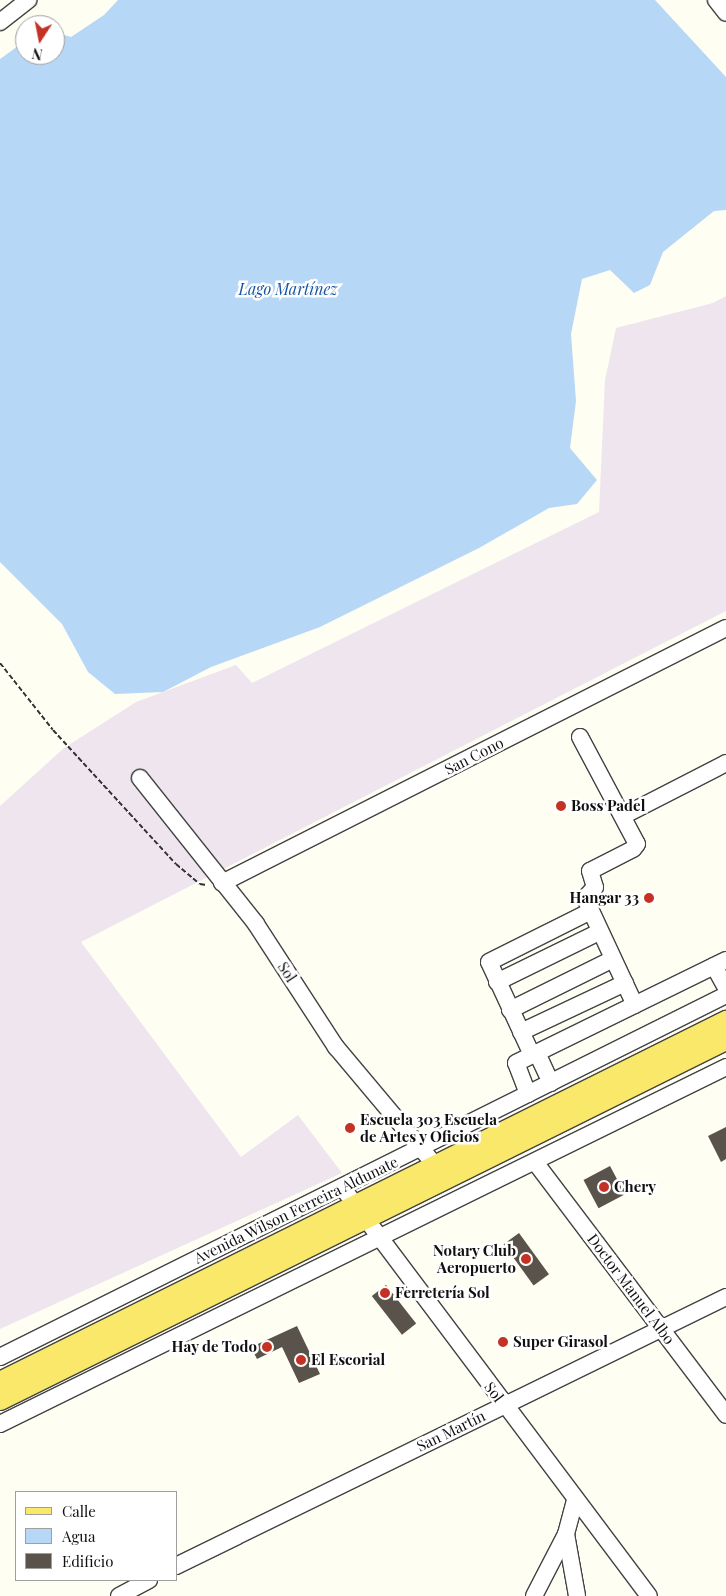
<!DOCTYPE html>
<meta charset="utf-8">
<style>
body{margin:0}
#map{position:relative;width:726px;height:1596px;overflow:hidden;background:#fffef3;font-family:"Playfair Display",serif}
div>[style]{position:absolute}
.industrial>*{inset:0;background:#eee5ee}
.water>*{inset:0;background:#b7d7f7}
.building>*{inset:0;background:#59534c;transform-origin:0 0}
.path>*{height:2px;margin-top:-1px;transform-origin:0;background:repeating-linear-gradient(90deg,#323232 0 5px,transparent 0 7.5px)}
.roads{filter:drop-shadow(1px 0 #434343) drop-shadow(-1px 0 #434343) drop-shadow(0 1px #434343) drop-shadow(0 -1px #434343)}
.minor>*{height:16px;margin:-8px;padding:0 8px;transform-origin:8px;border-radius:8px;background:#fff}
.major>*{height:20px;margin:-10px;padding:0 10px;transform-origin:10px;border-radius:10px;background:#f9e869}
.dots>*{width:14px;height:14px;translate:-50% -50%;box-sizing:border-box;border:2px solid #fff;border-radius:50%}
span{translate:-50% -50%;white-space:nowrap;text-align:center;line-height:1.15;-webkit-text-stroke:5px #fff;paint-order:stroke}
.street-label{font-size:15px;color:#101010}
.poi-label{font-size:15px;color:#101010;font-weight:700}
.left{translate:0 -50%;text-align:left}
.right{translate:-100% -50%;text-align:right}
.water-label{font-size:16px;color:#1654a5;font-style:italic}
.legend{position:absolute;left:15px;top:1491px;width:162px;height:90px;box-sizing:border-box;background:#fff;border:1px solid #9f9f9f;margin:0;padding:6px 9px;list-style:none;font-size:15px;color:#101010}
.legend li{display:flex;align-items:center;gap:10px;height:25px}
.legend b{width:25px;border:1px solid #9f9f9f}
.north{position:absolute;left:15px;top:15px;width:50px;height:50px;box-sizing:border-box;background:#fff;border:1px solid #9f9f9f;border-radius:50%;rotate:191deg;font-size:14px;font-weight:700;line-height:20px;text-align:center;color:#101010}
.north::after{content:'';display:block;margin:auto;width:18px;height:22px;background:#c33225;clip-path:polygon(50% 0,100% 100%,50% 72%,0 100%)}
</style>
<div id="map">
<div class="industrial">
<div style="clip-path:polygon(726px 296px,726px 611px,81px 942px,241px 1157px,298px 1115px,342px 1173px,0 1329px,0 806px,64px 748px,136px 702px,236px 665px,252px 683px,599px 512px,605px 380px,616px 328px,713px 303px)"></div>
</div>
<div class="water">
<div style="clip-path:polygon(118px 0,655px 0,726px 77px,726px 210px,714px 211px,663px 252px,650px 285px,634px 293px,610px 270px,582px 279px,571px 334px,576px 401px,570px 448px,597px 480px,577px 504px,549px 508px,479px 548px,320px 627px,211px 667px,163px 692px,115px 694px,88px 672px,62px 624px,0 562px,0 59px,25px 41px,25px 55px,55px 55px,55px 32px,71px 37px,104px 15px)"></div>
</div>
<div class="building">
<div style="clip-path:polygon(726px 1127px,726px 1159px,721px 1162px,708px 1136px)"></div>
<div style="left:610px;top:1166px;width:32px;height:30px;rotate:62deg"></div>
<div style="left:519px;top:1233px;width:51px;height:19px;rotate:54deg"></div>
<div style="left:386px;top:1285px;width:49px;height:18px;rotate:52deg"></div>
<div style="clip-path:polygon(297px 1326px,320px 1374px,299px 1383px,282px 1347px,257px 1359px,251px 1347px)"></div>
</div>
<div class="path">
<div style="left:0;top:663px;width:85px;rotate:51.7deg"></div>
<div style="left:53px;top:730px;width:182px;rotate:47.5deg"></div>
<div style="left:176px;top:864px;width:31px;rotate:40deg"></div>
<div style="left:200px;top:884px;width:6px;rotate:9deg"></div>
</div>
<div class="roads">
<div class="minor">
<div style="left:716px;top:0;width:16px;rotate:52deg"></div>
<div style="left:0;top:22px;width:36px;rotate:-38deg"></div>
<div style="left:580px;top:737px;width:121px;rotate:62deg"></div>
<div style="left:637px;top:844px;width:6px;rotate:129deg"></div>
<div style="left:633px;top:849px;width:48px;rotate:152.9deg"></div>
<div style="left:590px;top:871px;width:17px;rotate:73deg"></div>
<div style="left:595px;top:887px;width:15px;rotate:132deg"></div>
<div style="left:585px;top:898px;width:118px;rotate:65deg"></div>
<div style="left:140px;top:778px;width:186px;rotate:51.5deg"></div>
<div style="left:256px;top:924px;width:147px;rotate:57deg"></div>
<div style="left:336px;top:1047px;width:154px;rotate:50deg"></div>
<div style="left:623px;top:816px;width:116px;rotate:-27.2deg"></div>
<div style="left:222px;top:883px;width:565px;rotate:-26.84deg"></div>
<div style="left:714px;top:966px;width:25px;rotate:61deg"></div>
<div style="left:497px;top:982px;width:114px;rotate:-26.1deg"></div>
<div style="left:510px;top:1010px;width:115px;rotate:-26.3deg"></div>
<div style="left:521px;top:1032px;width:115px;rotate:-25.2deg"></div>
<div style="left:537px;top:1053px;width:33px;rotate:65deg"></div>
<div style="left:532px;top:1055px;width:102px;rotate:-114.8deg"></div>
<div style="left:489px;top:962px;width:112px;rotate:-26.6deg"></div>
<div style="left:528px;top:1094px;width:33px;rotate:-111deg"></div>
<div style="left:516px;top:1063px;width:234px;rotate:-26.1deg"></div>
<div style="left:535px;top:1162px;width:317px;rotate:52.9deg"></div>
<div style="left:342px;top:1187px;width:511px;rotate:53.11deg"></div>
<div style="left:0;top:1357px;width:811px;rotate:-26.5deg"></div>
<div style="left:0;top:1424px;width:809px;rotate:-26.18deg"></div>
<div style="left:566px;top:1534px;width:63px;rotate:79.9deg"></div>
<div style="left:176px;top:1566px;width:612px;rotate:-26.06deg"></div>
<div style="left:119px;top:1596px;width:34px;rotate:-28deg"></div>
<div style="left:534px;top:1596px;width:70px;rotate:-62.7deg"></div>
<div style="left:566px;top:1534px;width:34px;rotate:-75deg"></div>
</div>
<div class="major">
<div style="left:0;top:1382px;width:811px;rotate:-26.44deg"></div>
<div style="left:0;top:1400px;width:810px;rotate:-26.38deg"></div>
</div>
</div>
<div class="dots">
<div style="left:561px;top:806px;background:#c33225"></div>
<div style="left:649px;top:898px;background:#c33225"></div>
<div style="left:350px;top:1128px;background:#c33225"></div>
<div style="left:604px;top:1187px;background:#c33225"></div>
<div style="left:526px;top:1259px;background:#c33225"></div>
<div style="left:385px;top:1293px;background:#c33225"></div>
<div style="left:503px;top:1342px;background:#c33225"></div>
<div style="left:267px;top:1347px;background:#c33225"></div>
<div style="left:301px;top:1360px;background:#c33225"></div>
</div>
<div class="street-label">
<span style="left:474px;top:756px;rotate:-27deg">San Cono</span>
<span style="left:287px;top:972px;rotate:57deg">Sol</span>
<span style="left:296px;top:1210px;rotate:-26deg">Avenida Wilson Ferreira Aldunate</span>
<span style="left:631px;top:1289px;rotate:53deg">Doctor Manuel Albo</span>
<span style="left:494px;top:1392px;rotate:53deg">Sol</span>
<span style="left:451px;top:1431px;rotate:-26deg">San Martín</span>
</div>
<div class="poi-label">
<span class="left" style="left:571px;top:806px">Boss Padel</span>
<span class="right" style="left:639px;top:898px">Hangar 33</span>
<span class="left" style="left:360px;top:1128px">Escuela 303 Escuela<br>de Artes y Oficios</span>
<span class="left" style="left:614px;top:1187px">Chery</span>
<span class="right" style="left:516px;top:1259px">Notary Club<br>Aeropuerto</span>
<span class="left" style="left:395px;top:1293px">Ferretería Sol</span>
<span class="left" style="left:513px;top:1342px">Super Girasol</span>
<span class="right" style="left:257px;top:1347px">Hay de Todo</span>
<span class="left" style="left:311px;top:1360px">El Escorial</span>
</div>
<div class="water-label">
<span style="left:288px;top:289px">Lago Martínez</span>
</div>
<ul class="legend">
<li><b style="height:6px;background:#f9e869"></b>Calle</li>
<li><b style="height:14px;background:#b7d7f7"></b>Agua</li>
<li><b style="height:14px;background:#59534c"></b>Edificio</li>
</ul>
<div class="north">N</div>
</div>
